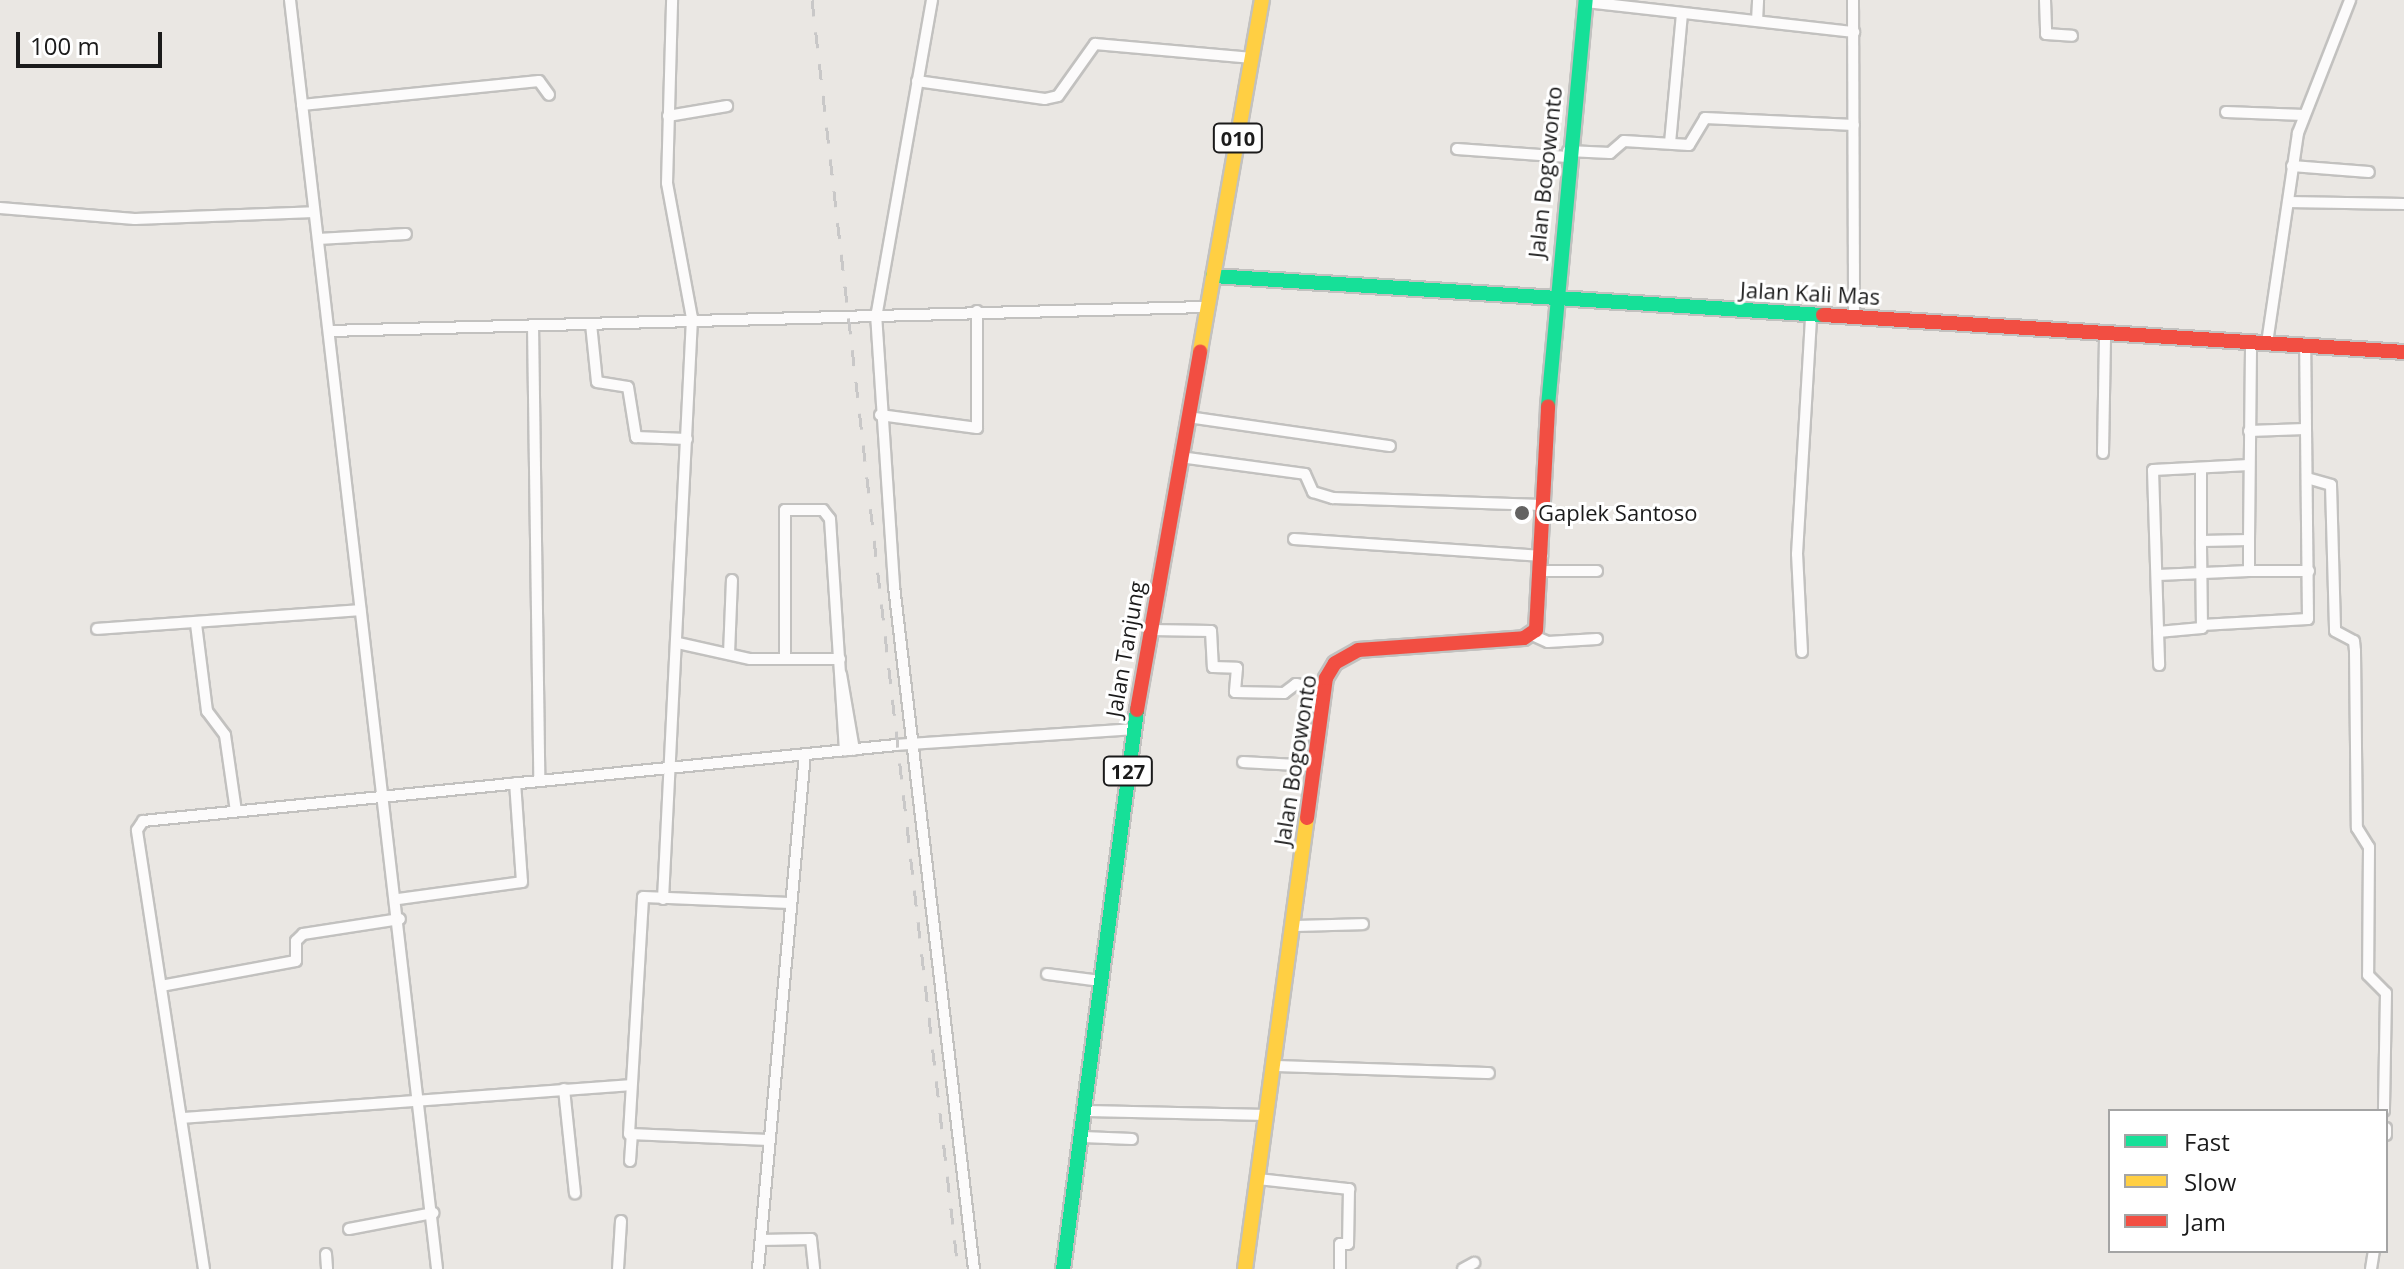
<!DOCTYPE html>
<style>
body{margin:0}
#map{position:relative;width:2404px;height:1269px;overflow:hidden;background:#eae7e3;font-family:"Open Sans",sans-serif}
div>[style]{position:absolute}
.roads{filter:drop-shadow(2px 0 #c2c1bf) drop-shadow(-2px 0 #c2c1bf) drop-shadow(0 2px #c2c1bf) drop-shadow(0 -2px #c2c1bf)}
.street>*{height:10px;margin:-5px;padding:0 5px;transform-origin:5px;border-radius:5px;background:#fcfbfb}
.fast>*{height:14px;margin:-7px;padding:0 7px;transform-origin:7px;border-radius:7px;background:#16e098}
.slow>*{height:14px;margin:-7px;padding:0 7px;transform-origin:7px;border-radius:7px;background:#ffcf43}
.jam>*{height:14px;margin:-7px;padding:0 7px;transform-origin:7px;border-radius:7px;background:#f24e42}
.rail>*{height:3px;margin-top:-1.5px;transform-origin:0;background:repeating-linear-gradient(90deg,#c9c8c8 0 16px,transparent 0 32px)}
.dots>*{width:22px;height:22px;translate:-50% -50%;box-sizing:border-box;border:4px solid #fff;border-radius:50%}
span{translate:-50% -50%;white-space:nowrap;text-align:center;line-height:1.15;-webkit-text-stroke:6px #fff;paint-order:stroke}
.shield-label span{padding:2px 6px;background:#fff;border:2px solid;border-radius:6px;-webkit-text-stroke-width:0}
.shield-label{font-size:20px;color:#1b1b1b;font-weight:700}
.street-label{font-size:22px;color:#1b1b1b}
.poi-label{font-size:22px;color:#1b1b1b}
.left{translate:0 -50%;text-align:left}
.legend{position:absolute;left:2108px;top:1109px;width:280px;height:144px;box-sizing:border-box;background:#fff;border:2px solid #a4a4a4;margin:0;padding:10px 14px;list-style:none;font-size:24px;color:#1b1b1b}
.legend li{display:flex;align-items:center;gap:16px;height:40px}
.legend b{width:40px;border:2px solid #a4a4a4}
.scale{position:absolute;left:16px;top:32px;width:146px;height:36px;box-sizing:border-box;border:4px solid #1b1b1b;border-top:0;padding-left:10px;font-size:24px;line-height:28px;white-space:nowrap;color:#1b1b1b;-webkit-text-stroke:6px #fff;paint-order:stroke}
</style>
<div id="map">
<div class="roads">
<div class="street">
<div style="left:290px;top:0;width:1277px;rotate:83.39deg"></div>
<div style="left:1853px;top:0;width:318px;rotate:89.8deg"></div>
<div style="left:2045px;top:0;width:34px;rotate:88deg"></div>
<div style="left:2046px;top:34px;width:26px;rotate:4deg"></div>
<div style="left:1586px;top:2px;width:270px;rotate:6.4deg"></div>
<div style="left:1757px;top:21px;width:21px;rotate:-87deg"></div>
<div style="left:917px;top:81px;width:129px;rotate:8deg"></div>
<div style="left:1045px;top:99px;width:13px;rotate:-13deg"></div>
<div style="left:1058px;top:96px;width:64px;rotate:-54.6deg"></div>
<div style="left:1095px;top:44px;width:158px;rotate:5.1deg"></div>
<div style="left:302px;top:105px;width:238px;rotate:-5.8deg"></div>
<div style="left:539px;top:81px;width:17px;rotate:54deg"></div>
<div style="left:2226px;top:112px;width:78px;rotate:2.2deg"></div>
<div style="left:668px;top:116px;width:60px;rotate:-9.6deg"></div>
<div style="left:1670px;top:143px;width:130px;rotate:-84.7deg"></div>
<div style="left:1457px;top:149px;width:111px;rotate:4.1deg"></div>
<div style="left:1568px;top:151px;width:42px;rotate:2.7deg"></div>
<div style="left:1610px;top:153px;width:18px;rotate:-41deg"></div>
<div style="left:1624px;top:141px;width:65px;rotate:3.5deg"></div>
<div style="left:1689px;top:145px;width:31px;rotate:-59deg"></div>
<div style="left:1705px;top:118px;width:149px;rotate:2.7deg"></div>
<div style="left:2292px;top:166px;width:77px;rotate:4.5deg"></div>
<div style="left:2288px;top:202px;width:116px;rotate:1deg"></div>
<div style="left:0;top:208px;width:135px;rotate:4.7deg"></div>
<div style="left:135px;top:219px;width:179px;rotate:-2.2deg"></div>
<div style="left:318px;top:239px;width:88px;rotate:-3.3deg"></div>
<div style="left:877px;top:312px;width:317px;rotate:-80deg"></div>
<div style="left:876px;top:314px;width:273px;rotate:86.2deg"></div>
<div style="left:894px;top:586px;width:688px;rotate:83.32deg"></div>
<div style="left:591px;top:324px;width:58px;rotate:84.1deg"></div>
<div style="left:597px;top:382px;width:31px;rotate:9deg"></div>
<div style="left:628px;top:387px;width:51px;rotate:80.9deg"></div>
<div style="left:636px;top:437px;width:51px;rotate:2.2deg"></div>
<div style="left:533px;top:325px;width:456px;rotate:89.2deg"></div>
<div style="left:329px;top:331px;width:878px;rotate:-1.57deg"></div>
<div style="left:2267px;top:343px;width:212px;rotate:-81.6deg"></div>
<div style="left:2298px;top:133px;width:143px;rotate:-68.6deg"></div>
<div style="left:880px;top:415px;width:98px;rotate:7.6deg"></div>
<div style="left:977px;top:428px;width:117px;rotate:-90deg"></div>
<div style="left:1188px;top:417px;width:204px;rotate:8.2deg"></div>
<div style="left:2249px;top:431px;width:56px;rotate:-2deg"></div>
<div style="left:2103px;top:453px;width:120px;rotate:-89deg"></div>
<div style="left:1180px;top:457px;width:126px;rotate:7.7deg"></div>
<div style="left:1305px;top:474px;width:20px;rotate:66deg"></div>
<div style="left:1313px;top:492px;width:21px;rotate:17deg"></div>
<div style="left:1333px;top:498px;width:209px;rotate:1.9deg"></div>
<div style="left:2249px;top:465px;width:96px;rotate:177deg"></div>
<div style="left:2153px;top:470px;width:162px;rotate:88.2deg"></div>
<div style="left:2158px;top:632px;width:44px;rotate:-5.2deg"></div>
<div style="left:2202px;top:628px;width:87px;rotate:-90.7deg"></div>
<div style="left:2201px;top:541px;width:48px;rotate:-1.2deg"></div>
<div style="left:2249px;top:540px;width:199px;rotate:-89.4deg"></div>
<div style="left:2201px;top:468px;width:73px;rotate:90deg"></div>
<div style="left:2307px;top:478px;width:25px;rotate:16deg"></div>
<div style="left:2331px;top:485px;width:146px;rotate:88.4deg"></div>
<div style="left:2335px;top:631px;width:21px;rotate:28deg"></div>
<div style="left:2354px;top:641px;width:10px;rotate:84deg"></div>
<div style="left:2355px;top:651px;width:177px;rotate:89.4deg"></div>
<div style="left:2357px;top:828px;width:22px;rotate:58deg"></div>
<div style="left:2369px;top:847px;width:128px;rotate:90.4deg"></div>
<div style="left:2368px;top:975px;width:25px;rotate:45deg"></div>
<div style="left:2386px;top:993px;width:118px;rotate:91deg"></div>
<div style="left:1294px;top:539px;width:249px;rotate:3.9deg"></div>
<div style="left:2249px;top:540px;width:31px;rotate:90deg"></div>
<div style="left:2249px;top:571px;width:60px"></div>
<div style="left:1541px;top:571px;width:56px"></div>
<div style="left:2158px;top:575px;width:91px;rotate:-2.5deg"></div>
<div style="left:196px;top:624px;width:88px;rotate:82.8deg"></div>
<div style="left:207px;top:711px;width:30px;rotate:53deg"></div>
<div style="left:225px;top:735px;width:77px;rotate:81.8deg"></div>
<div style="left:2202px;top:625px;width:106px;rotate:-3.2deg"></div>
<div style="left:2308px;top:619px;width:274px;rotate:-90.6deg"></div>
<div style="left:97px;top:629px;width:264px;rotate:-4.1deg"></div>
<div style="left:1151px;top:630px;width:60px;rotate:1deg"></div>
<div style="left:1211px;top:631px;width:36px;rotate:87deg"></div>
<div style="left:1213px;top:667px;width:24px;rotate:2deg"></div>
<div style="left:1237px;top:668px;width:24px;rotate:95deg"></div>
<div style="left:1235px;top:692px;width:49px;rotate:1.2deg"></div>
<div style="left:1284px;top:693px;width:15px;rotate:-37deg"></div>
<div style="left:1296px;top:684px;width:29px;rotate:12deg"></div>
<div style="left:2158px;top:632px;width:33px;rotate:88deg"></div>
<div style="left:1532px;top:635px;width:17px;rotate:24deg"></div>
<div style="left:1548px;top:642px;width:49px;rotate:-3.5deg"></div>
<div style="left:678px;top:643px;width:74px;rotate:12.5deg"></div>
<div style="left:750px;top:659px;width:90px"></div>
<div style="left:1802px;top:652px;width:98px;rotate:-92.9deg"></div>
<div style="left:1797px;top:554px;width:239px;rotate:-86.6deg"></div>
<div style="left:729px;top:654px;width:74px;rotate:-87.7deg"></div>
<div style="left:785px;top:659px;width:149px;rotate:-90deg"></div>
<div style="left:785px;top:510px;width:38px"></div>
<div style="left:823px;top:510px;width:11px;rotate:52deg"></div>
<div style="left:830px;top:519px;width:232px;rotate:86.3deg"></div>
<div style="left:841px;top:674px;width:77px;rotate:80.3deg"></div>
<div style="left:1243px;top:762px;width:71px;rotate:3.2deg"></div>
<div style="left:398px;top:899px;width:125px;rotate:-7.8deg"></div>
<div style="left:522px;top:882px;width:99px;rotate:-94deg"></div>
<div style="left:663px;top:899px;width:582px;rotate:-87.14deg"></div>
<div style="left:692px;top:318px;width:137px;rotate:-100.5deg"></div>
<div style="left:667px;top:183px;width:183px;rotate:-88.4deg"></div>
<div style="left:1292px;top:926px;width:71px;rotate:-1.6deg"></div>
<div style="left:1047px;top:974px;width:53px;rotate:7.5deg"></div>
<div style="left:161px;top:986px;width:137px;rotate:-10.5deg"></div>
<div style="left:296px;top:961px;width:20px;rotate:-90deg"></div>
<div style="left:296px;top:941px;width:10px;rotate:-45deg"></div>
<div style="left:303px;top:934px;width:98px;rotate:-8.8deg"></div>
<div style="left:1274px;top:1066px;width:215px;rotate:1.9deg"></div>
<div style="left:564px;top:1089px;width:105px;rotate:84deg"></div>
<div style="left:1087px;top:1111px;width:180px;rotate:1.3deg"></div>
<div style="left:182px;top:1118px;width:450px;rotate:-4.2deg"></div>
<div style="left:2386px;top:1128px;width:7px;rotate:90deg"></div>
<div style="left:1083px;top:1137px;width:49px;rotate:2.3deg"></div>
<div style="left:769px;top:1140px;width:140px;rotate:-177.5deg"></div>
<div style="left:629px;top:1134px;width:237px;rotate:-86.6deg"></div>
<div style="left:643px;top:897px;width:148px;rotate:2.3deg"></div>
<div style="left:630px;top:1161px;width:26px;rotate:-86deg"></div>
<div style="left:1258px;top:1179px;width:92px;rotate:6.3deg"></div>
<div style="left:1349px;top:1189px;width:55px;rotate:91deg"></div>
<div style="left:1348px;top:1244px;width:8px;rotate:180deg"></div>
<div style="left:1340px;top:1244px;width:25px;rotate:90deg"></div>
<div style="left:349px;top:1229px;width:86px;rotate:-10.8deg"></div>
<div style="left:761px;top:1240px;width:50px;rotate:-1.1deg"></div>
<div style="left:811px;top:1239px;width:30px;rotate:84deg"></div>
<div style="left:326px;top:1254px;width:15px;rotate:86deg"></div>
<div style="left:204px;top:1269px;width:444px;rotate:-98.7deg"></div>
<div style="left:137px;top:830px;width:11px;rotate:-56deg"></div>
<div style="left:143px;top:821px;width:757px;rotate:-5.76deg"></div>
<div style="left:896px;top:745px;width:239px;rotate:-3.8deg"></div>
<div style="left:618px;top:1269px;width:48px;rotate:-86.4deg"></div>
<div style="left:758px;top:1269px;width:517px;rotate:-84.79deg"></div>
<div style="left:1463px;top:1269px;width:13px;rotate:-29deg"></div>
<div style="left:2371px;top:1269px;width:18px;rotate:-81deg"></div>
</div>
<div class="fast">
<div style="left:1213px;top:276px;width:611px;rotate:3.66deg"></div>
<div style="left:1548px;top:406px;width:408px;rotate:-84.7deg"></div>
<div style="left:1063px;top:1269px;width:564px;rotate:-82.46deg"></div>
</div>
<div class="slow">
<div style="left:1200px;top:351px;width:356px;rotate:-80deg"></div>
<div style="left:1245px;top:1269px;width:455px;rotate:-82.2deg"></div>
</div>
<div class="jam">
<div style="left:1823px;top:315px;width:582px;rotate:3.64deg"></div>
<div style="left:1137px;top:710px;width:364px;rotate:-80deg"></div>
<div style="left:1307px;top:818px;width:141px;rotate:-82.3deg"></div>
<div style="left:1326px;top:678px;width:17px;rotate:-59deg"></div>
<div style="left:1335px;top:663px;width:26px;rotate:-29deg"></div>
<div style="left:1358px;top:650px;width:166px;rotate:-4.1deg"></div>
<div style="left:1524px;top:638px;width:14px;rotate:-34deg"></div>
<div style="left:1536px;top:630px;width:224px;rotate:-86.9deg"></div>
</div>
</div>
<div class="rail">
<div style="left:812px;top:0;width:1277px;rotate:83.44deg"></div>
</div>
<div class="dots">
<div style="left:1522px;top:513px;background:#636261"></div>
</div>
<div class="shield-label">
<span style="left:1238px;top:138px">010</span>
<span style="left:1128px;top:771px">127</span>
</div>
<div class="street-label">
<span style="left:1545px;top:172px;rotate:-84deg">Jalan Bogowonto</span>
<span style="left:1810px;top:293px;rotate:3deg">Jalan Kali Mas</span>
<span style="left:1125px;top:649px;rotate:-80deg">Jalan Tanjung</span>
<span style="left:1295px;top:760px;rotate:-81deg">Jalan Bogowonto</span>
</div>
<div class="poi-label">
<span class="left" style="left:1538px;top:513px">Gaplek Santoso</span>
</div>
<ul class="legend">
<li><b style="height:10px;background:#16e098"></b>Fast</li>
<li><b style="height:10px;background:#ffcf43"></b>Slow</li>
<li><b style="height:10px;background:#f24e42"></b>Jam</li>
</ul>
<div class="scale">100 m</div>
</div>
